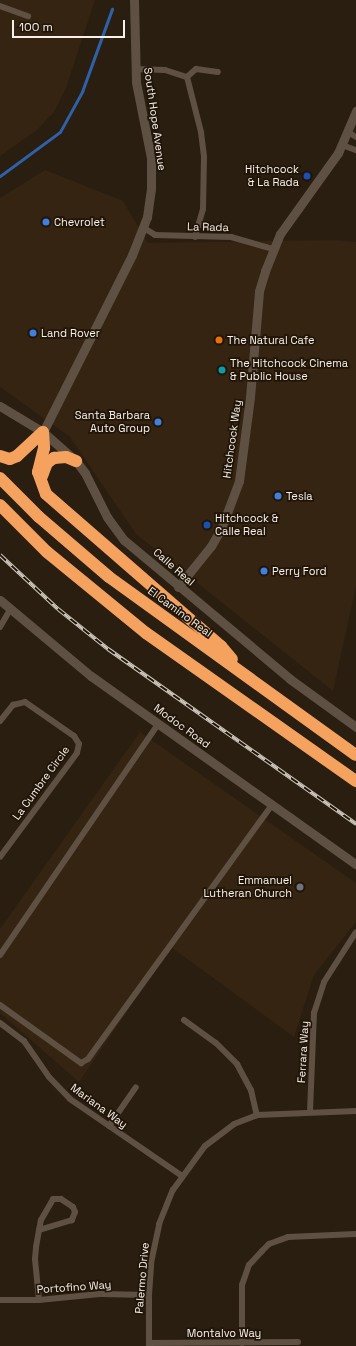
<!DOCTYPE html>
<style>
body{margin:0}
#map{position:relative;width:356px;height:1346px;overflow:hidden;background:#2a1e11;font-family:"Space Grotesk",sans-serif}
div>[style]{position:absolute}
.built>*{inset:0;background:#342411}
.stream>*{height:2.5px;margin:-1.25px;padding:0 1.25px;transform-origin:1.25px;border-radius:1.25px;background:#2d62aa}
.street>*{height:6px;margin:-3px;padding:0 3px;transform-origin:3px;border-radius:3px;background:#5e5042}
.secondary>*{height:9px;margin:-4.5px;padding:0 4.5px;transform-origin:4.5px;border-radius:4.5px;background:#5e5042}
.highway>*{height:12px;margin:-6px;padding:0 6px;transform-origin:6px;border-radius:6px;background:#f5a25f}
.rail>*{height:4px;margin-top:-2px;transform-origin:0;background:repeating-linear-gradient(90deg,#201508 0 8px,#d1c9bf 0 16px);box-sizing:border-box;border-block:1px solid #d1c9bf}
.dots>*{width:11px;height:11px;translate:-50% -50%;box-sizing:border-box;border:2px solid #201508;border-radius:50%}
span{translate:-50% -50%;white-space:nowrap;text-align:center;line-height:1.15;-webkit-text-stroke:3.5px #201508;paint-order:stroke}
.street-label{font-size:11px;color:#f9f1e8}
.poi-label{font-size:11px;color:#f9f1e8}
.right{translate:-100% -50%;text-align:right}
.left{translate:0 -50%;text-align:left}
.scale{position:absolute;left:12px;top:20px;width:113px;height:18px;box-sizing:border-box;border:2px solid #f9f1e8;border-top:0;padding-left:5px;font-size:12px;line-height:14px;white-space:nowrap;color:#f9f1e8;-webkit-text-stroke:3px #201508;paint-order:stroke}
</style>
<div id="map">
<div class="built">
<div style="clip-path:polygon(0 0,95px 0,66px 88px,54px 112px,37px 130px,0 156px)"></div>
<div style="clip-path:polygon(45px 170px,123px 201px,148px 243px,331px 240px,356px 242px,356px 586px,333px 691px,136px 534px,70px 437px,0 387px,0 198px)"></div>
<div style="clip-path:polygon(140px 732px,356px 883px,356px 922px,314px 975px,294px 1037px,171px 947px,79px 1082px,0 1013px,0 929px)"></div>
</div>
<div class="stream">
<div style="left:0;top:176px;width:74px;rotate:-36.3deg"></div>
<div style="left:60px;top:132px;width:46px;rotate:-61.2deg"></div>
<div style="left:82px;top:92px;width:88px;rotate:-70.1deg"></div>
</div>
<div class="street">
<div style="left:0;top:6px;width:30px;rotate:20deg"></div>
<div style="left:135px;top:69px;width:30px;rotate:2deg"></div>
<div style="left:165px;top:70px;width:23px;rotate:18deg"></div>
<div style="left:187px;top:77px;width:57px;rotate:75.7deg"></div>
<div style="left:201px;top:132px;width:25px;rotate:83deg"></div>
<div style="left:204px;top:157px;width:52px;rotate:91.1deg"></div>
<div style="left:203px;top:209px;width:29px;rotate:106deg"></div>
<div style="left:187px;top:77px;width:12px;rotate:-42deg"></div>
<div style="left:196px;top:69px;width:22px;rotate:8deg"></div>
<div style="left:348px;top:132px;width:9px;rotate:32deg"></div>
<div style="left:342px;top:145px;width:15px;rotate:20deg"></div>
<div style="left:144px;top:228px;width:13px;rotate:32deg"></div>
<div style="left:155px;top:235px;width:76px;rotate:1.5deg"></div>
<div style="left:231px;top:237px;width:44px;rotate:15.9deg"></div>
<div style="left:0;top:627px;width:20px;rotate:-60deg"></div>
<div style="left:0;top:721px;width:21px;rotate:-51deg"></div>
<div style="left:13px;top:705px;width:12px;rotate:-14deg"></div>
<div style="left:25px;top:702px;width:60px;rotate:34.8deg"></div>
<div style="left:74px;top:736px;width:9px;rotate:58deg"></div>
<div style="left:79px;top:744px;width:9px;rotate:103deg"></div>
<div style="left:77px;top:753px;width:129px;rotate:126.5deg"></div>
<div style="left:0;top:955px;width:280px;rotate:-55.6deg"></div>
<div style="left:0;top:1005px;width:100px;rotate:35.6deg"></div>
<div style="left:81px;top:1063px;width:8px;rotate:-30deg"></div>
<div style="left:88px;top:1059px;width:314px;rotate:-54.1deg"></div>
<div style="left:184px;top:1020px;width:39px;rotate:36deg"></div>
<div style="left:216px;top:1043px;width:30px;rotate:45deg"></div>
<div style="left:237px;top:1064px;width:30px;rotate:62deg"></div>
<div style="left:251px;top:1090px;width:26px;rotate:77deg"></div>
<div style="left:0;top:1023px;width:30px;rotate:37deg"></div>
<div style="left:24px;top:1041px;width:44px;rotate:55.2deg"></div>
<div style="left:49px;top:1077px;width:30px;rotate:46deg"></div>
<div style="left:70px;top:1099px;width:136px;rotate:34.5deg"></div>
<div style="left:310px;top:1112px;width:99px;rotate:-87.7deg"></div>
<div style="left:314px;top:1013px;width:33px;rotate:-72deg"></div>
<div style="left:324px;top:982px;width:59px;rotate:-57.4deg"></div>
<div style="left:109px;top:1126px;width:47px;rotate:-55.3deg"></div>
<div style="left:0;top:1300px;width:39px"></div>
<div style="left:39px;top:1300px;width:61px;rotate:-5.6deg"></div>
<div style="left:100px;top:1294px;width:49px;rotate:1.2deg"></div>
<div style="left:39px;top:1300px;width:41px;rotate:-95.6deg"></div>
<div style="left:35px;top:1259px;width:12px;rotate:-85deg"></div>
<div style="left:36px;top:1247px;width:17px;rotate:-80deg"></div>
<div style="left:39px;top:1230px;width:10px;rotate:-79deg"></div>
<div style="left:41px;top:1220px;width:24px;rotate:-60deg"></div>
<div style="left:53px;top:1199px;width:8px"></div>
<div style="left:61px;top:1199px;width:14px;rotate:34deg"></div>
<div style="left:73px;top:1207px;width:5px;rotate:68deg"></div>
<div style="left:75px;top:1212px;width:9px;rotate:111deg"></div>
<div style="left:72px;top:1220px;width:34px;rotate:163deg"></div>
<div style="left:149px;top:1343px;width:149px;rotate:-0.4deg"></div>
<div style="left:242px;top:1343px;width:58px;rotate:-90deg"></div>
<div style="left:242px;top:1285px;width:21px;rotate:-71deg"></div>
<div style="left:249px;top:1265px;width:19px;rotate:-47deg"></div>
<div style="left:262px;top:1251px;width:10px;rotate:-45deg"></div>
<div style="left:269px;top:1244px;width:20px;rotate:-20deg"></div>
<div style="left:288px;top:1237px;width:68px;rotate:-2.5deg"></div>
<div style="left:149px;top:1346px;width:51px;rotate:-90deg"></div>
<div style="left:149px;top:1295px;width:32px;rotate:-86deg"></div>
<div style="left:151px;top:1263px;width:40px;rotate:-78deg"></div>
<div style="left:159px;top:1224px;width:37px;rotate:-68deg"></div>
<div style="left:173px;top:1190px;width:54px;rotate:-54deg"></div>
<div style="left:205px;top:1146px;width:36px;rotate:-37deg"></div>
<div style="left:234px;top:1124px;width:25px;rotate:-21deg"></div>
<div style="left:257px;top:1115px;width:99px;rotate:-2.3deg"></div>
</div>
<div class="secondary">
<div style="left:0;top:406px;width:50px;rotate:31.2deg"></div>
<div style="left:43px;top:432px;width:44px;rotate:41.3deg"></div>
<div style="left:76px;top:461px;width:15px;rotate:53deg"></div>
<div style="left:85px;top:473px;width:49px;rotate:63.4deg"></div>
<div style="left:107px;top:517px;width:29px;rotate:54deg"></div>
<div style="left:124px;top:540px;width:217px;rotate:39.9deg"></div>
<div style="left:290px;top:679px;width:82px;rotate:36deg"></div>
<div style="left:43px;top:432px;width:198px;rotate:-63.3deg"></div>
<div style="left:132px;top:255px;width:41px;rotate:-68.5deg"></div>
<div style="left:147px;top:217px;width:28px;rotate:-82deg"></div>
<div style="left:151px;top:189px;width:31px;rotate:-90deg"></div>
<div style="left:151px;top:158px;width:77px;rotate:-101.2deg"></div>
<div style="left:136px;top:82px;width:82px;rotate:-91.4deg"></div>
<div style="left:178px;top:587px;width:53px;rotate:-51.2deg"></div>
<div style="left:211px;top:546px;width:20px;rotate:-60deg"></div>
<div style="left:221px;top:529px;width:51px;rotate:-69.4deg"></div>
<div style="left:239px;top:481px;width:85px;rotate:-82.5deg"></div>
<div style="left:250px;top:397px;width:106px;rotate:-85.1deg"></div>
<div style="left:259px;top:291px;width:21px;rotate:-73deg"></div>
<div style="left:265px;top:271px;width:40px;rotate:-68deg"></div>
<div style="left:280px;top:234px;width:100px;rotate:-54.4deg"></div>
<div style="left:338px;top:153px;width:46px;rotate:-66.8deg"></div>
<div style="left:0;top:600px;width:119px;rotate:39.9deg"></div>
<div style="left:91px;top:676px;width:325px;rotate:35.4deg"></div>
</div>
<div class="highway">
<div style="left:43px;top:432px;width:16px;rotate:86deg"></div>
<div style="left:44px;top:448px;width:25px;rotate:104deg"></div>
<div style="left:38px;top:472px;width:23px;rotate:70deg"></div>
<div style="left:46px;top:494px;width:232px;rotate:41deg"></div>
<div style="left:221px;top:646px;width:17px;rotate:50deg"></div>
<div style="left:0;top:456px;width:10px;rotate:17deg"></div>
<div style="left:10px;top:459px;width:8px;rotate:-23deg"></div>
<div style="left:17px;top:456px;width:35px;rotate:-43deg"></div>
<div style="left:42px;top:476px;width:14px;rotate:-69deg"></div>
<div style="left:47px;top:463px;width:9px;rotate:-36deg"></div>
<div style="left:54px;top:458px;width:12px;rotate:-5deg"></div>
<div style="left:66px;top:457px;width:11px;rotate:22deg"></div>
<div style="left:0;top:478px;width:55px;rotate:45deg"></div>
<div style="left:39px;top:517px;width:92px;rotate:40.6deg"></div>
<div style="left:109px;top:577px;width:304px;rotate:35.8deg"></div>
<div style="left:0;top:505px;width:66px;rotate:45deg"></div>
<div style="left:47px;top:552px;width:128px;rotate:39.3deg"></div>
<div style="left:146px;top:633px;width:257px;rotate:35.2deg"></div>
</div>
<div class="rail">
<div style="left:0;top:555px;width:79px;rotate:43deg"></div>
<div style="left:58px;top:609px;width:64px;rotate:38.7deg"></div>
<div style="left:108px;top:649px;width:304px;rotate:35.2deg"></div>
</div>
<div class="dots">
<div style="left:307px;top:176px;background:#1a4fb4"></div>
<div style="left:46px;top:222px;background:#3f7fe0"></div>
<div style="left:33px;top:333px;background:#3f7fe0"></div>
<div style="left:219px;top:340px;background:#e8710a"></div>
<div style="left:222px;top:370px;background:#0f9aa8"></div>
<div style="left:158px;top:422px;background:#3f7fe0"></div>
<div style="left:278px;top:496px;background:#3f7fe0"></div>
<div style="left:207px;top:525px;background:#1a4fb4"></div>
<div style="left:264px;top:571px;background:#3f7fe0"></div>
<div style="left:300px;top:887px;background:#6b7280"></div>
</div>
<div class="street-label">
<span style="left:155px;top:119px;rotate:82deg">South Hope Avenue</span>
<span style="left:208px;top:227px;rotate:1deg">La Rada</span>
<span style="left:232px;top:439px;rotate:-82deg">Hitchcock Way</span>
<span style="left:174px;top:567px;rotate:41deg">Calle Real</span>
<span style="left:180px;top:612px;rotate:36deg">El Camino Real</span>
<span style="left:182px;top:726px;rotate:36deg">Modoc Road</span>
<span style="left:41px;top:783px;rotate:-54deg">La Cumbre Circle</span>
<span style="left:303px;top:1052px;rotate:-87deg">Ferrara Way</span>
<span style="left:99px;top:1106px;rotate:36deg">Mariana Way</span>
<span style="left:142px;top:1278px;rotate:-85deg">Palermo Drive</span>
<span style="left:74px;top:1287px;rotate:-4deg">Portofino Way</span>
<span style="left:224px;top:1333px">Montalvo Way</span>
</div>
<div class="poi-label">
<span class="right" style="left:299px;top:176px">Hitchcock<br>&amp; La Rada</span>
<span class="left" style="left:54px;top:222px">Chevrolet</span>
<span class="left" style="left:41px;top:333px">Land Rover</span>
<span class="left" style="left:227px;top:340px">The Natural Cafe</span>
<span class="left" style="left:230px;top:370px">The Hitchcock Cinema<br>&amp; Public House</span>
<span class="right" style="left:150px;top:422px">Santa Barbara<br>Auto Group</span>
<span class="left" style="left:286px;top:496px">Tesla</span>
<span class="left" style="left:215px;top:525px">Hitchcock &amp;<br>Calle Real</span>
<span class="left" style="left:272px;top:571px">Perry Ford</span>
<span class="right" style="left:292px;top:887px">Emmanuel<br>Lutheran Church</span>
</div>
<div class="scale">100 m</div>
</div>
